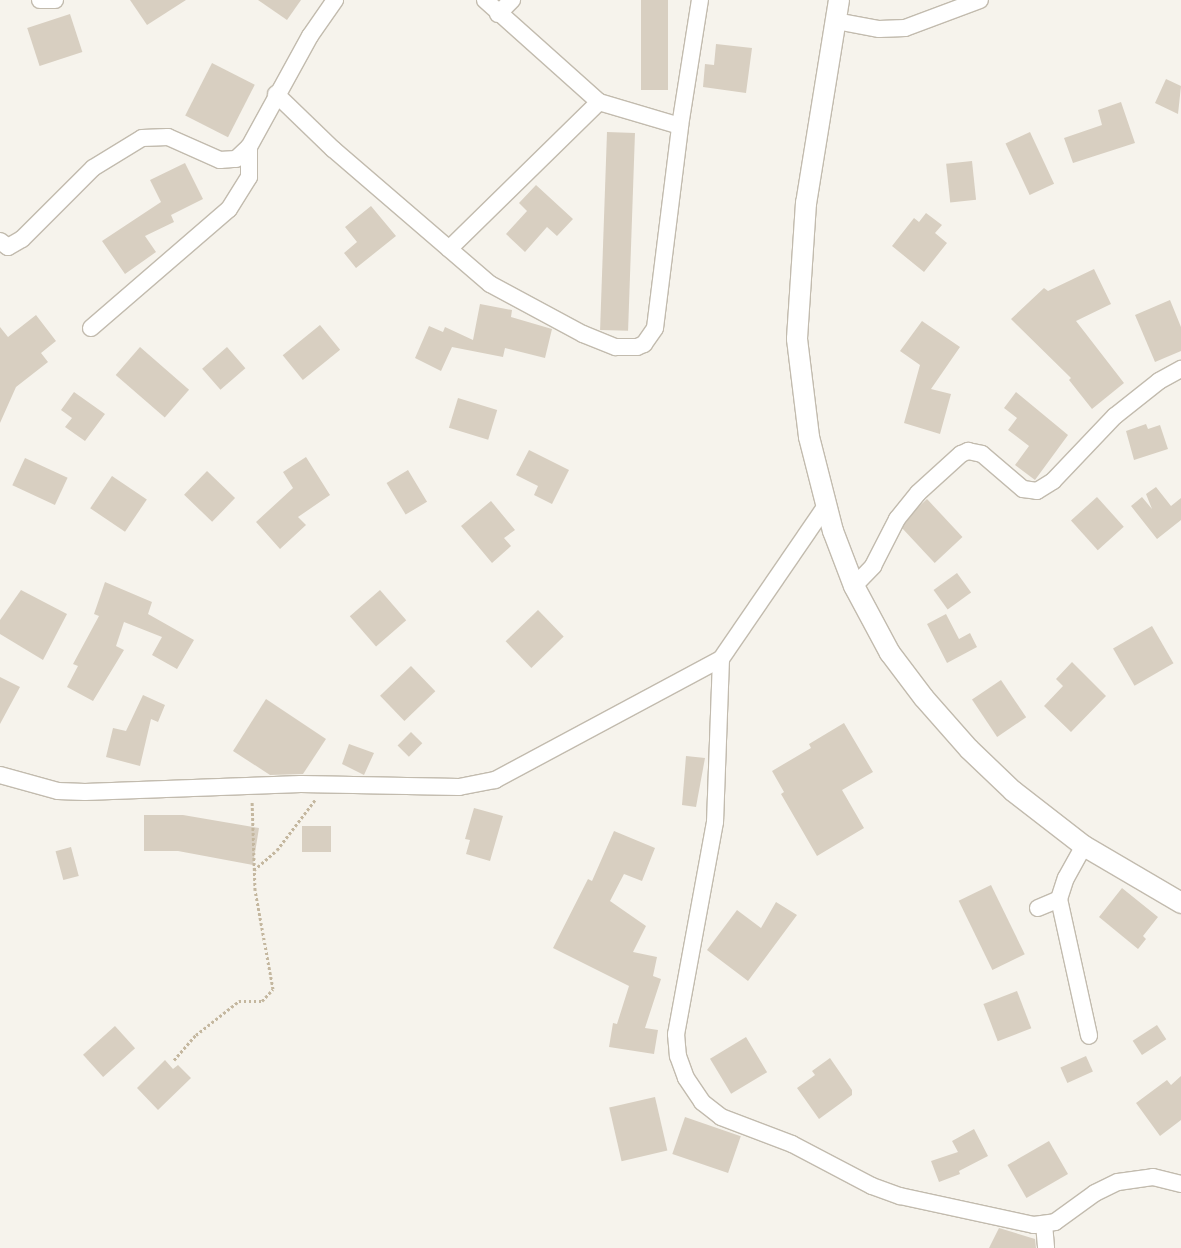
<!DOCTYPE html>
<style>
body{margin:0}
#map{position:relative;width:1181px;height:1248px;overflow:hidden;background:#f6f3ec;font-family:"DM Sans",sans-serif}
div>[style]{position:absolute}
.building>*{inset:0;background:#d8cfc1;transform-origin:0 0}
.path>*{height:3px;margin-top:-1.5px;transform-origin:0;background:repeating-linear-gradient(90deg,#c4b79f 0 2.5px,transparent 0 5px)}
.roads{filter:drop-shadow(1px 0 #c2bbae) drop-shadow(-1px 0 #c2bbae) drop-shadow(0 1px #c2bbae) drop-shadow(0 -1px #c2bbae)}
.minor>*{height:16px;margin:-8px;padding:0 8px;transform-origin:8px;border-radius:8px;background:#fff}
.tertiary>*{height:20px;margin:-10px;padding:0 10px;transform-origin:10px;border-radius:10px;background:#fff}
span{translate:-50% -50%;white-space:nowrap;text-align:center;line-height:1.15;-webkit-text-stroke:4px #fff;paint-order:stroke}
</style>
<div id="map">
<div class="building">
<div style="clip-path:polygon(130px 0,186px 0,147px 25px)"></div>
<div style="clip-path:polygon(258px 0,301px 0,287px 20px)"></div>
<div style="left:641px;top:0;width:27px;height:90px"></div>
<div style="left:70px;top:14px;width:40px;height:45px;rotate:72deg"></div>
<div style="clip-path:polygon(716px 44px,752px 48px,746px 93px,703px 87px,705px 64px,714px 65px)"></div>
<div style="left:212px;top:63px;width:48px;height:59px;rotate:27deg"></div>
<div style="clip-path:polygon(1166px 79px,1181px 86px,1178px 114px,1155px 103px)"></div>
<div style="clip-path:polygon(1121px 102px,1135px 143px,1073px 163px,1064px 138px,1102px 125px,1098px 110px)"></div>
<div style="left:607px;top:132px;width:28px;height:198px;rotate:2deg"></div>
<div style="left:1030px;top:132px;width:57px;height:27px;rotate:65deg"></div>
<div style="left:972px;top:161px;width:39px;height:26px;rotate:84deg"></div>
<div style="clip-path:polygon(185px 163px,203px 199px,171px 215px,174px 222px,145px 236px,156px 252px,125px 274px,102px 241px,161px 202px,150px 180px)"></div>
<div style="clip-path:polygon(536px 185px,573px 219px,557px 236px,547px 227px,525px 252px,506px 234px,527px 211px,519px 203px)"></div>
<div style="clip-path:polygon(371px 206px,396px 236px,356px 268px,344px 253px,357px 242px,345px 227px)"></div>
<div style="clip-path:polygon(926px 213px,942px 225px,935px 233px,947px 243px,924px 272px,892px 246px,914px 218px,919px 222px)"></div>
<div style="clip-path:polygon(1094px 269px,1111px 304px,1076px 321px,1124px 383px,1092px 409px,1069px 380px,1071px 378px,1011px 319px,1044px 288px,1048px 291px)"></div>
<div style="clip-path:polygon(1170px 300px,1181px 327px,1181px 351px,1155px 362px,1135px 315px)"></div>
<div style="clip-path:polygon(480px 304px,512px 310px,511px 317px,552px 329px,545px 358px,505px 348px,503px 357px,452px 347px,441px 371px,415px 358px,429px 326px,443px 332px,445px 327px,473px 340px)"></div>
<div style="clip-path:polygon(36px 315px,56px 341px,41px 353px,48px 362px,16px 387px,0 423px,0 327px,8px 337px)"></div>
<div style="clip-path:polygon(922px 321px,960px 347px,931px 389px,951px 394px,940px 434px,904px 423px,920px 365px,900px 351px)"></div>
<div style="left:320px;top:325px;width:32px;height:48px;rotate:51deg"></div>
<div style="left:140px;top:347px;width:65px;height:37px;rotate:41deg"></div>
<div style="left:227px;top:347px;width:28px;height:33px;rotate:49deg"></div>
<div style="clip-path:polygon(74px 392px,105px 414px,85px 441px,65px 427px,72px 418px,61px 410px)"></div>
<div style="clip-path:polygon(1016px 392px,1068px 435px,1035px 480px,1015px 465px,1029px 446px,1008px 430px,1017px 418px,1004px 408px)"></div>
<div style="left:458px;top:398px;width:41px;height:31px;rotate:17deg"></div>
<div style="clip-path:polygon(1146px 424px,1148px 429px,1160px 425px,1168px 449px,1134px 460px,1126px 431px)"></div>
<div style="clip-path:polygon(529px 450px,569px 470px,552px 504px,534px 495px,538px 486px,516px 475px)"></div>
<div style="clip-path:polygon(306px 457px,330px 495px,298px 517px,306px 525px,280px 549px,256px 522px,293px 488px,283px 472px)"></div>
<div style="left:25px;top:458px;width:47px;height:30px;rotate:25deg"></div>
<div style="left:408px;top:470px;width:37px;height:25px;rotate:59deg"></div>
<div style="left:207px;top:471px;width:39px;height:33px;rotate:44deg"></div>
<div style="left:112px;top:476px;width:42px;height:39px;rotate:34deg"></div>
<div style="clip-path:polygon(1156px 487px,1171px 506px,1181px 498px,1181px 520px,1157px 539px,1131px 506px,1142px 497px,1152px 509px,1146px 494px)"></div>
<div style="left:1097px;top:497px;width:40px;height:35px;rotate:48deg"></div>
<div style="left:927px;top:499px;width:52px;height:38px;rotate:47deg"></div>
<div style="clip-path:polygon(491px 501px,515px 530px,504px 538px,511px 546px,492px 563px,461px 526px)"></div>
<div style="left:957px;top:573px;width:24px;height:29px;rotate:54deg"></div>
<div style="clip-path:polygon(105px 582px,152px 602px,148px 614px,194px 640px,177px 669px,152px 655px,162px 637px,124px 622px,116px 646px,124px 650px,93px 701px,67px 687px,78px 666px,73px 664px,99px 616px,94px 614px)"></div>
<div style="clip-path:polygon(21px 590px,67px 614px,43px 660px,0 634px,0 620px)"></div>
<div style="left:380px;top:590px;width:40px;height:40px;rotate:49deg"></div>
<div style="left:538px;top:610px;width:37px;height:45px;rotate:46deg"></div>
<div style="clip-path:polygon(946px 614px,959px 639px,970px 633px,977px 647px,947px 663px,927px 624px)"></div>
<div style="left:1152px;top:626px;width:43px;height:45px;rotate:60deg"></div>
<div style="clip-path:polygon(1072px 662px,1106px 696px,1071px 732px,1044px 706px,1063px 686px,1056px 679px)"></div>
<div style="left:411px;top:666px;width:35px;height:43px;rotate:46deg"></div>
<div style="clip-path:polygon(0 677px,20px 687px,0 724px)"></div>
<div style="left:1001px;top:680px;width:45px;height:35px;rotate:56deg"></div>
<div style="clip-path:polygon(143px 695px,165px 705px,158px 722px,151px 719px,140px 766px,106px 757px,113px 728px,126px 731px)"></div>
<div style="clip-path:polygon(266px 699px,326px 739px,303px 774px,270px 775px,233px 751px)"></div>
<div style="clip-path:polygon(844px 723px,873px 772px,842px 790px,864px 828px,817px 856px,781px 794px,784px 792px,772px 771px,811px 748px,809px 744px)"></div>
<div style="left:411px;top:732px;width:16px;height:19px;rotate:45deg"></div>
<div style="clip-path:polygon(349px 744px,374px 753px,364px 775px,342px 764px)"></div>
<div style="clip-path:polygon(686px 756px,705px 758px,696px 807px,682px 805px)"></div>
<div style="clip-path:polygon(474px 808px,503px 816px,490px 861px,466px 854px,470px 840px,465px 839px)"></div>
<div style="clip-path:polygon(144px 815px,183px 815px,259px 828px,253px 865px,178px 851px,144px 851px)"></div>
<div style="left:302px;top:826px;width:29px;height:26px"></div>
<div style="clip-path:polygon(614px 831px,655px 848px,642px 881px,624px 874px,610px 901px,646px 926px,633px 952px,657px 957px,653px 976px,661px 979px,645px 1028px,658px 1030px,654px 1054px,609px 1047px,613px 1023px,617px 1024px,629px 986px,553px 948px,588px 879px,592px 881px)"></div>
<div style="left:71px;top:847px;width:30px;height:16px;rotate:75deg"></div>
<div style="left:991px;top:885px;width:77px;height:36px;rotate:64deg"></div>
<div style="clip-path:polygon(1122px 888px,1158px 917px,1143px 936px,1146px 939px,1138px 949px,1099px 917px)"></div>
<div style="clip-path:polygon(776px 902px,797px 915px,748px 981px,707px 950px,737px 910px,761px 928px)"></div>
<div style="left:1017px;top:991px;width:40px;height:36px;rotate:69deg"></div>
<div style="left:1157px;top:1025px;width:17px;height:29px;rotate:57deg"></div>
<div style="left:115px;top:1026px;width:30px;height:43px;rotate:48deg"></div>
<div style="left:746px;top:1037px;width:41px;height:42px;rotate:59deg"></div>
<div style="left:1086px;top:1056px;width:17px;height:28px;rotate:66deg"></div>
<div style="clip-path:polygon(830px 1058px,852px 1090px,852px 1095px,819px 1119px,797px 1088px,815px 1075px,812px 1071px)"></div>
<div style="clip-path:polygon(165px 1060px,173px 1069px,178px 1065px,191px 1078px,158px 1110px,137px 1088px)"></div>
<div style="clip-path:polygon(1181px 1076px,1181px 1120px,1160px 1136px,1136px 1103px,1167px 1080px,1171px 1085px)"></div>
<div style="left:655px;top:1097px;width:55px;height:47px;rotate:77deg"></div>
<div style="left:685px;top:1117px;width:59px;height:39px;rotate:19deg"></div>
<div style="clip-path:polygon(974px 1129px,988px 1156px,959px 1171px,960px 1174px,939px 1182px,931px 1161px,958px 1152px,952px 1141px)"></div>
<div style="left:1049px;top:1141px;width:38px;height:48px;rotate:60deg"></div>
<div style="clip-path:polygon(999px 1228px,1035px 1239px,1036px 1248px,989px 1248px)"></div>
</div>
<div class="path">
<div style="left:254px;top:870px;width:30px;rotate:-41deg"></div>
<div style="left:277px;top:850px;width:63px;rotate:-52.8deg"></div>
<div style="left:174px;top:1060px;width:33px;rotate:-49deg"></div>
<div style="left:196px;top:1035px;width:55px;rotate:-38.3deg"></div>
<div style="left:239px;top:1001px;width:23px"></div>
<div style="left:262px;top:1001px;width:16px;rotate:-47deg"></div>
<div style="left:273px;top:989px;width:101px;rotate:-100.3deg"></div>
<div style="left:255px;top:890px;width:89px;rotate:-91.9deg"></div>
</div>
<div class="roads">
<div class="minor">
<div style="left:40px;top:0;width:15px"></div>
<div style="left:485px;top:0;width:153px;rotate:41.8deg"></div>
<div style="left:599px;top:102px;width:84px;rotate:16.5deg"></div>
<div style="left:498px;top:14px;width:20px;rotate:-45deg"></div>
<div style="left:836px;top:21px;width:44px;rotate:10.5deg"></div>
<div style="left:879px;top:29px;width:26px;rotate:-2deg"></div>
<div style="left:905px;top:28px;width:80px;rotate:-20.5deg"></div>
<div style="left:276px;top:94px;width:79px;rotate:44deg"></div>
<div style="left:333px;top:149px;width:207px;rotate:40.7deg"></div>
<div style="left:490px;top:284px;width:106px;rotate:28.3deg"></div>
<div style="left:583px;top:334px;width:35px;rotate:22deg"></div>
<div style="left:616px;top:347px;width:21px"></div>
<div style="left:637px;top:347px;width:8px;rotate:-23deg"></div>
<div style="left:644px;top:344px;width:19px;rotate:-55deg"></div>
<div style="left:655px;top:328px;width:204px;rotate:-82.9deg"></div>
<div style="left:680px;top:126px;width:128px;rotate:-81deg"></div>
<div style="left:0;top:241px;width:10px;rotate:37deg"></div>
<div style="left:8px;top:247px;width:16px;rotate:-30deg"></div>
<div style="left:22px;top:239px;width:100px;rotate:-45deg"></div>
<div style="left:93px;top:168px;width:57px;rotate:-31.5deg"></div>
<div style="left:142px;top:138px;width:26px;rotate:-2deg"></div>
<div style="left:168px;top:137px;width:57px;rotate:23.9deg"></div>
<div style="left:220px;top:160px;width:16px;rotate:-4deg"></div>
<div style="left:236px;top:159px;width:18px;rotate:-43deg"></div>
<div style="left:249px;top:147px;width:127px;rotate:-61.2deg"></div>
<div style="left:310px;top:36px;width:44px;rotate:-55.2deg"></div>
<div style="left:449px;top:249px;width:210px;rotate:-44.4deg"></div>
<div style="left:91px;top:328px;width:182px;rotate:-40.8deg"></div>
<div style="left:229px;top:209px;width:38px;rotate:-58deg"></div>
<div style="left:249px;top:177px;width:30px;rotate:-90deg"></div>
<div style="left:854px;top:586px;width:28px;rotate:-46deg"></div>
<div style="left:873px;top:566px;width:53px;rotate:-62.9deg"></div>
<div style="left:897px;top:519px;width:33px;rotate:-51deg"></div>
<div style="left:918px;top:493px;width:58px;rotate:-42.2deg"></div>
<div style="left:961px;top:454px;width:8px;rotate:-23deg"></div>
<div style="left:968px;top:451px;width:14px;rotate:12deg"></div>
<div style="left:982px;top:454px;width:54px;rotate:40.5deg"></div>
<div style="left:1023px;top:489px;width:14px;rotate:8deg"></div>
<div style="left:1037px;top:491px;width:19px;rotate:-32deg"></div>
<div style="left:1053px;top:481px;width:90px;rotate:-46.4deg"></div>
<div style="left:1115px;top:416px;width:56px;rotate:-38.5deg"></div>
<div style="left:1159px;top:381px;width:25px;rotate:-29deg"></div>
<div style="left:721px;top:659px;width:163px;rotate:92.1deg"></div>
<div style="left:715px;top:822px;width:216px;rotate:100.4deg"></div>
<div style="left:676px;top:1034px;width:22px;rotate:85deg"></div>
<div style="left:678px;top:1056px;width:23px;rotate:70deg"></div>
<div style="left:686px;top:1078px;width:29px;rotate:56deg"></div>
<div style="left:702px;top:1102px;width:24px;rotate:38deg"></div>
<div style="left:721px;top:1117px;width:76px;rotate:20.8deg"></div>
<div style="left:792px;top:1144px;width:90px;rotate:27.7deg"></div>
<div style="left:872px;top:1186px;width:30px;rotate:20deg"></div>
<div style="left:900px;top:1196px;width:137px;rotate:12.2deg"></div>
<div style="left:1034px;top:1225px;width:21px;rotate:-8deg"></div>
<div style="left:1055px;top:1222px;width:49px;rotate:-35.9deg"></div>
<div style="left:1095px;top:1193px;width:25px;rotate:-26deg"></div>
<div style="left:1118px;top:1182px;width:35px;rotate:-8deg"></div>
<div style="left:1153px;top:1177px;width:29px;rotate:14deg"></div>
<div style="left:0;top:775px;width:60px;rotate:15.4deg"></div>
<div style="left:58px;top:791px;width:27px;rotate:2deg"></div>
<div style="left:85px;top:792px;width:216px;rotate:-2.1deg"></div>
<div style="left:301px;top:784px;width:158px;rotate:1.1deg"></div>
<div style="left:459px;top:787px;width:37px;rotate:-11deg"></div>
<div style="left:495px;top:780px;width:256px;rotate:-28.2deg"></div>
<div style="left:721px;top:659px;width:184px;rotate:-55.6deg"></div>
<div style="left:1059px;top:899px;width:140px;rotate:77.6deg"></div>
<div style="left:1038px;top:908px;width:23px;rotate:-23deg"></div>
<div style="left:1059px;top:899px;width:22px;rotate:-72deg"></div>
<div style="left:1066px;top:878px;width:37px;rotate:-61deg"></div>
<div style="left:1044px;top:1224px;width:24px;rotate:85deg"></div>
</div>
<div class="tertiary">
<div style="left:839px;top:0;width:206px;rotate:99.2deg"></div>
<div style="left:806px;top:203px;width:136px;rotate:93.8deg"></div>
<div style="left:797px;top:339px;width:99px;rotate:83deg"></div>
<div style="left:809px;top:437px;width:97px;rotate:75.7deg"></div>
<div style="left:833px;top:531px;width:59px;rotate:69.1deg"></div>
<div style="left:854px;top:586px;width:76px;rotate:61.8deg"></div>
<div style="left:890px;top:653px;width:56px;rotate:52.9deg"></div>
<div style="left:924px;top:698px;width:68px;rotate:48.6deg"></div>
<div style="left:969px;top:749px;width:61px;rotate:43.7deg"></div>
<div style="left:1013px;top:791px;width:90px;rotate:37.8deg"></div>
<div style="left:1084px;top:846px;width:113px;rotate:30.4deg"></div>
</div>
</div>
</div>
